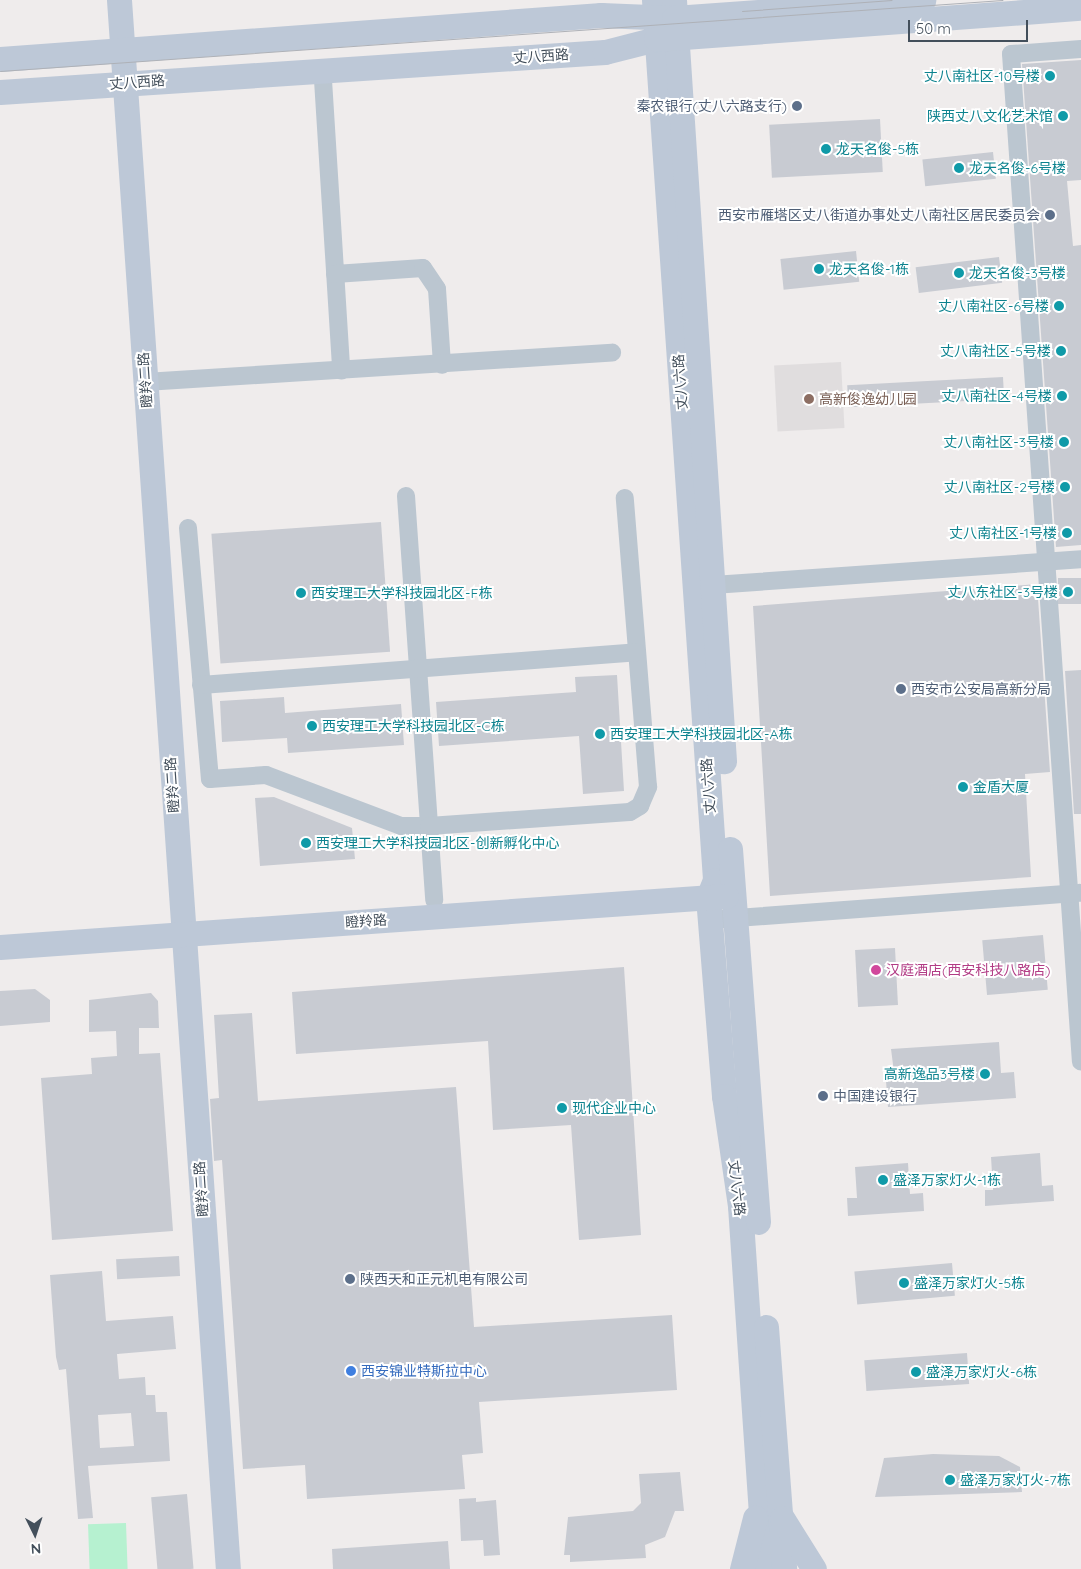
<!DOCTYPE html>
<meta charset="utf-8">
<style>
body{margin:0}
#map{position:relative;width:1081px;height:1569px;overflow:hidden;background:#efecec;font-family:Quicksand,"Noto Sans SC",sans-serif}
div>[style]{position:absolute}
.education>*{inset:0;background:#e0ddde;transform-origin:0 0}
.green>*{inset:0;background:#b6f1d0;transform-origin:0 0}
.building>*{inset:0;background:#c8cbd2;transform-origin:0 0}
.street>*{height:18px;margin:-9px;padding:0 9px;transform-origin:9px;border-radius:9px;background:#bbc6d0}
.secondary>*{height:25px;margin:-12.5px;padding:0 12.5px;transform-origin:12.5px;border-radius:12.5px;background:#bdc8d7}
.tram>*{height:1px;margin:-0.5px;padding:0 0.5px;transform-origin:0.5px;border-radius:0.5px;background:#aeb1b7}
.dots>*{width:14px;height:14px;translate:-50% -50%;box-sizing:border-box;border:2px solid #fff;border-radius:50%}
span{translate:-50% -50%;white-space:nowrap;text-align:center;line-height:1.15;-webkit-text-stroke:4px #fff;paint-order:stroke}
.street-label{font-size:14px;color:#434f5b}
.culture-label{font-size:14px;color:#0d838f}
.right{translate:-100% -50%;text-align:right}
.left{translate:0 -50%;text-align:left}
.service-label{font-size:14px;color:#4e5e75}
.education-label{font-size:14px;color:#785e54}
.hotel-label{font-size:14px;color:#b23c85}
.shop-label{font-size:14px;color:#366cbe}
.north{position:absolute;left:10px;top:1509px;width:50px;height:50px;-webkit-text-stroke:4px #fff;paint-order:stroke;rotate:176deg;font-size:14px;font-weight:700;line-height:20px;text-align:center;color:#434f5b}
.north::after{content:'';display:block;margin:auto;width:18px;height:22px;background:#434f5b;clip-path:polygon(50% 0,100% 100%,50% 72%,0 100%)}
.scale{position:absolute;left:908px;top:20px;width:120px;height:22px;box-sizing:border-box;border:2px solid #434f5b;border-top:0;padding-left:6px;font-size:15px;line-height:18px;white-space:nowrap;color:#434f5b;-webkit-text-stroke:4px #fff;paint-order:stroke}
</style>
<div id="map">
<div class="education">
<div style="left:841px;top:362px;width:66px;height:67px;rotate:87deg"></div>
</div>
<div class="green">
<div style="left:126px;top:1523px;width:46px;height:38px;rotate:88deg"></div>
</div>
<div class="building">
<div style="clip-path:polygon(1081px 60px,1081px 180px,1067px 181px,1073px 246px,1081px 245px,1081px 545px,1056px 547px,1022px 64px)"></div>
<div style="left:880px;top:119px;width:53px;height:111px;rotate:87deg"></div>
<div style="left:993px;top:152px;width:27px;height:71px;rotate:84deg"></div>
<div style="left:856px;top:251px;width:31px;height:76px;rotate:84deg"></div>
<div style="left:999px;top:257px;width:26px;height:84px;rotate:83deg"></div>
<div style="left:1003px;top:377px;width:22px;height:156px;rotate:87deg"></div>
<div style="left:381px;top:522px;width:130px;height:170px;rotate:86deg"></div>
<div style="left:1081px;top:578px;width:26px;height:23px;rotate:90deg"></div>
<div style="clip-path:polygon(1037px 584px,1050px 772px,1025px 774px,1031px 877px,770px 896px,753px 606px)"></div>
<div style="clip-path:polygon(1081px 670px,1081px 814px,1074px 814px,1065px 671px)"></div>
<div style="clip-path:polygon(617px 675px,624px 791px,583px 794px,579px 736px,439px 746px,436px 702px,576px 692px,575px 677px)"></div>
<div style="clip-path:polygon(284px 697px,285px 713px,401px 704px,404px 745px,288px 753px,287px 738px,222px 742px,220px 701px)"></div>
<div style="clip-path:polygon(274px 797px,352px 828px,355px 859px,260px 866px,255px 798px)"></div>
<div style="left:1043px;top:935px;width:55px;height:61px;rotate:85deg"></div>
<div style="left:895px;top:948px;width:57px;height:40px;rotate:87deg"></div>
<div style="clip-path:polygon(624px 967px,641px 1235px,579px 1240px,571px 1125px,493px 1130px,488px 1041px,296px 1054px,292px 992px)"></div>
<div style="clip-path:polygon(35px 989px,50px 1000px,50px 1022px,0 1026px,0 991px)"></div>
<div style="clip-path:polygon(151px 993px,158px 1001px,159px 1028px,139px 1028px,139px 1054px,160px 1053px,173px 1231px,52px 1240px,41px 1078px,92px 1074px,91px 1058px,117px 1056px,116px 1031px,89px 1032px,89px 1000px)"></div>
<div style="clip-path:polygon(252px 1013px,258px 1101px,456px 1087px,474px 1327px,672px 1315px,677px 1390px,479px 1402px,483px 1453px,462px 1455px,465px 1489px,307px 1499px,305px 1465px,243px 1469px,222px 1160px,214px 1161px,210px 1099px,219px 1098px,214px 1015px)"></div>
<div style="clip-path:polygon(999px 1042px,1001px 1073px,1014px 1072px,1016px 1098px,888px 1107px,886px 1081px,895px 1080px,891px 1049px)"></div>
<div style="clip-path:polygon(1040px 1153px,1042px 1186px,1053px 1185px,1054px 1201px,985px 1206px,985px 1190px,993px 1190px,991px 1157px)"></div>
<div style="clip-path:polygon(908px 1163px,910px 1194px,923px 1193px,924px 1211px,848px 1216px,847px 1198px,857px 1198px,855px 1167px)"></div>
<div style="left:179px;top:1256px;width:20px;height:63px;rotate:87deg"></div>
<div style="left:952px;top:1263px;width:33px;height:98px;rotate:85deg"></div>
<div style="clip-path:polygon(evenodd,102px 1271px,106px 1321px,173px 1316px,176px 1349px,117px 1354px,119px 1379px,145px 1377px,146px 1395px,155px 1395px,156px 1412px,167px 1412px,170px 1461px,88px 1466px,93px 1518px,78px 1519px,66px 1369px,59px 1370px,56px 1357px,50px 1275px,102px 1271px,131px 1413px,134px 1446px,100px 1448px,98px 1415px,131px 1413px)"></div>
<div style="left:967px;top:1353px;width:31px;height:103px;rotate:86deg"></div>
<div style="clip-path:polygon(933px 1454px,999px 1456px,1020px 1467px,1022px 1492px,875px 1497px,884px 1458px)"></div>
<div style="clip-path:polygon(680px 1472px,684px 1511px,675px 1511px,665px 1537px,645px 1545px,646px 1558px,570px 1562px,570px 1555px,564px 1555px,568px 1517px,633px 1511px,641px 1503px,639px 1474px)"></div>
<div style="left:187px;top:1494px;width:75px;height:36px;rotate:85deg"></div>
<div style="clip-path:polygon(476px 1498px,476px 1502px,496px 1500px,500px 1555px,484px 1556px,483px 1540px,461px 1541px,459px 1499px)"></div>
<div style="clip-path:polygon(448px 1541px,450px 1569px,333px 1569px,332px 1549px)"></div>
</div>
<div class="street">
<div style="left:1081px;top:49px;width:70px;rotate:175.9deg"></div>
<div style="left:1011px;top:54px;width:1010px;rotate:86.03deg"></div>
<div style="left:323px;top:80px;width:291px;rotate:86.4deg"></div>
<div style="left:335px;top:274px;width:88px;rotate:-3.9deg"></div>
<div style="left:423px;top:268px;width:25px;rotate:56deg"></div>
<div style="left:437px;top:289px;width:76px;rotate:86.2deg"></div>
<div style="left:145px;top:382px;width:468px;rotate:-3.6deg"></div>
<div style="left:406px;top:496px;width:405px;rotate:86deg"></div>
<div style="left:188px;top:528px;width:252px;rotate:85deg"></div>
<div style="left:210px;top:779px;width:56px;rotate:-4.1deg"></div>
<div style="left:266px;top:775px;width:144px;rotate:20.7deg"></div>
<div style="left:401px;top:826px;width:28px"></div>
<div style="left:429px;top:826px;width:201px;rotate:-4deg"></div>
<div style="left:630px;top:812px;width:12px;rotate:-31deg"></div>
<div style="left:640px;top:806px;width:21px;rotate:-67deg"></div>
<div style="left:648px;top:787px;width:290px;rotate:-94.6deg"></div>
<div style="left:713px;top:585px;width:369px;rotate:-4deg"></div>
<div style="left:201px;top:685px;width:437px;rotate:-4.3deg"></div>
<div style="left:723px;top:919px;width:357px;rotate:-4.2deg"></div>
</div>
<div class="secondary">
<div style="left:119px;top:0;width:1573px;rotate:86.03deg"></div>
<div style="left:654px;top:0;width:882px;rotate:86.03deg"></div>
<div style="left:715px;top:880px;width:18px;rotate:112deg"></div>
<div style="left:708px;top:897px;width:200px;rotate:85.4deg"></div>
<div style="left:724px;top:1096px;width:111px;rotate:81.7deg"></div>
<div style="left:740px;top:1206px;width:364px;rotate:86.1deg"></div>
<div style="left:674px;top:0;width:763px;rotate:86.24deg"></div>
<div style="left:0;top:59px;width:603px;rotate:-4.19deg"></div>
<div style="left:601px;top:15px;width:73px;rotate:2.4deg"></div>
<div style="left:674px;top:18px;width:250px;rotate:-4.1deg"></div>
<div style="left:0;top:92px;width:606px;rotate:-3.78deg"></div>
<div style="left:605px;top:52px;width:53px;rotate:-14.3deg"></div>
<div style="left:656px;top:39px;width:426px;rotate:-4.2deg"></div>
<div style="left:730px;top:849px;width:374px;rotate:85.7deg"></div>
<div style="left:0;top:947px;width:728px;rotate:-4.02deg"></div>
<div style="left:766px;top:1327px;width:243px;rotate:85.7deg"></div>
<div style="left:782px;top:1518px;width:60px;rotate:57.9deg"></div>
<div style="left:742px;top:1569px;width:53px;rotate:-75.7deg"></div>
</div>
<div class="tram">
<div style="left:742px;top:11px;width:150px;rotate:-4.2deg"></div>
<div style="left:0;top:71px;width:1005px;rotate:-4.05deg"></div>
</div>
<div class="dots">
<div style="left:1050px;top:76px;background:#0f9aa8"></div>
<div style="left:797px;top:106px;background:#5c6f8a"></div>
<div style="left:1063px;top:116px;background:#0f9aa8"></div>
<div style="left:826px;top:149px;background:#0f9aa8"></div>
<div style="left:959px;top:168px;background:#0f9aa8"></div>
<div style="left:1050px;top:215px;background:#5c6f8a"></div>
<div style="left:819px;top:269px;background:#0f9aa8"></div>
<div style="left:959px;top:273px;background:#0f9aa8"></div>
<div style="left:1059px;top:306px;background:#0f9aa8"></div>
<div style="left:1061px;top:351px;background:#0f9aa8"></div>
<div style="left:1062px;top:396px;background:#0f9aa8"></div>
<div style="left:809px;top:399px;background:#8d6e63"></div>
<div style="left:1064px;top:442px;background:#0f9aa8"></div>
<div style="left:1065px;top:487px;background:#0f9aa8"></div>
<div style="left:1067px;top:533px;background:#0f9aa8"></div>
<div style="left:1068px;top:592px;background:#0f9aa8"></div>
<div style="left:301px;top:593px;background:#0f9aa8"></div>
<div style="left:901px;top:689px;background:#5c6f8a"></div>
<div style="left:312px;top:726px;background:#0f9aa8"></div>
<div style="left:600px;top:734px;background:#0f9aa8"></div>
<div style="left:963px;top:787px;background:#0f9aa8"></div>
<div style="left:306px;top:843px;background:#0f9aa8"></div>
<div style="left:876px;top:970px;background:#d1479c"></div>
<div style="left:985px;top:1074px;background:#0f9aa8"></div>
<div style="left:823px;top:1096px;background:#5c6f8a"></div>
<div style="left:562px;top:1108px;background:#0f9aa8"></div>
<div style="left:883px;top:1180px;background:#0f9aa8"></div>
<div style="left:350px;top:1279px;background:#5c6f8a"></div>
<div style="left:904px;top:1283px;background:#0f9aa8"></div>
<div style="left:351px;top:1371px;background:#3f7fe0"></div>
<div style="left:916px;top:1372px;background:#0f9aa8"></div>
<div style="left:950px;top:1480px;background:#0f9aa8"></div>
</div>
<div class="street-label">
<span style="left:541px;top:56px;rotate:-4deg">丈八西路</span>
<span style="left:137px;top:82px;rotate:-4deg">丈八西路</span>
<span style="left:145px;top:380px;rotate:-94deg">瞪羚二路</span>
<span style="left:680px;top:382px;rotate:-94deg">丈八六路</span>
<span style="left:172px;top:785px;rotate:-94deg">瞪羚二路</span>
<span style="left:708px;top:786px;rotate:-94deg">丈八六路</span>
<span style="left:366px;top:921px;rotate:-4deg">瞪羚路</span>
<span style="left:737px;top:1188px;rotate:83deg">丈八六路</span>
<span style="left:201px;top:1189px;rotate:-94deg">瞪羚二路</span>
</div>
<div class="culture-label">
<span class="right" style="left:1040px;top:76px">丈八南社区-10号楼</span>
<span class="right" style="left:1053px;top:116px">陕西丈八文化艺术馆</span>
<span class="left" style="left:836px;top:149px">龙天名俊-5栋</span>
<span class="left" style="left:969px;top:168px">龙天名俊-6号楼</span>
<span class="left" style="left:829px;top:269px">龙天名俊-1栋</span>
<span class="left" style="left:969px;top:273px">龙天名俊-3号楼</span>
<span class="right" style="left:1049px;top:306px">丈八南社区-6号楼</span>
<span class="right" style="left:1051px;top:351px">丈八南社区-5号楼</span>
<span class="right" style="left:1052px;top:396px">丈八南社区-4号楼</span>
<span class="right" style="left:1054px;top:442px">丈八南社区-3号楼</span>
<span class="right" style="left:1055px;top:487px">丈八南社区-2号楼</span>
<span class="right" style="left:1057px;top:533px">丈八南社区-1号楼</span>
<span class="right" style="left:1058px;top:592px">丈八东社区-3号楼</span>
<span class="left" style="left:311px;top:593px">西安理工大学科技园北区-F栋</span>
<span class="left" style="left:322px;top:726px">西安理工大学科技园北区-C栋</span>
<span class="left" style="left:610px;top:734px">西安理工大学科技园北区-A栋</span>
<span class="left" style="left:973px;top:787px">金盾大厦</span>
<span class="left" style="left:316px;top:843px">西安理工大学科技园北区-创新孵化中心</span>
<span class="right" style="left:975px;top:1074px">高新逸品3号楼</span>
<span class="left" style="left:572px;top:1108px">现代企业中心</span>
<span class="left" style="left:893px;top:1180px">盛泽万家灯火-1栋</span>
<span class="left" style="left:914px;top:1283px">盛泽万家灯火-5栋</span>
<span class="left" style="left:926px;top:1372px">盛泽万家灯火-6栋</span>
<span class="left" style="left:960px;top:1480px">盛泽万家灯火-7栋</span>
</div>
<div class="service-label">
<span class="right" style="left:787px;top:106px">秦农银行(丈八六路支行)</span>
<span class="right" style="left:1040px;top:215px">西安市雁塔区丈八街道办事处丈八南社区居民委员会</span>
<span class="left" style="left:911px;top:689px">西安市公安局高新分局</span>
<span class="left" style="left:833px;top:1096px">中国建设银行</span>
<span class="left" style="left:360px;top:1279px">陕西天和正元机电有限公司</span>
</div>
<div class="education-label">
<span class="left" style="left:819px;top:399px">高新俊逸幼儿园</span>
</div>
<div class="hotel-label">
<span class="left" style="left:886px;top:970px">汉庭酒店(西安科技八路店)</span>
</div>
<div class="shop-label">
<span class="left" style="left:361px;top:1371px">西安锦业特斯拉中心</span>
</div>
<div class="north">N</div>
<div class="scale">50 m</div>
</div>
